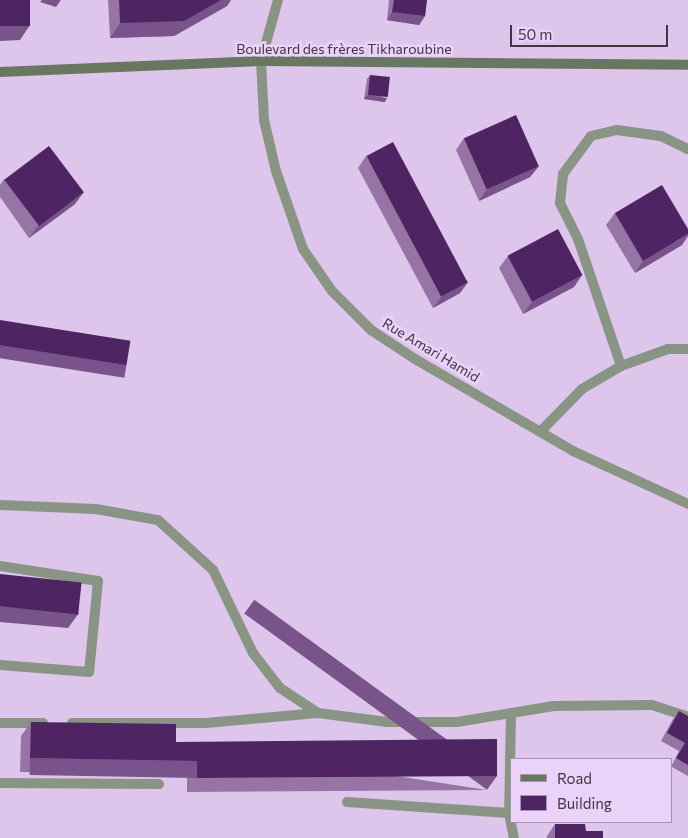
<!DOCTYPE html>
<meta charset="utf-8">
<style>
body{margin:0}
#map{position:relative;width:688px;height:838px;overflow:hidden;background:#ddc5eb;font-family:Commissioner,sans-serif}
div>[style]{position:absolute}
.lane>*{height:10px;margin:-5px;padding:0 5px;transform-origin:5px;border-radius:5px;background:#8a9484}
.street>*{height:10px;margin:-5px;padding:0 5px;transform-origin:5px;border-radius:5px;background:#8a9484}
.secondary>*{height:10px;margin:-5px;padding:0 5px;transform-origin:5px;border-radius:5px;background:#697760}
.wall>*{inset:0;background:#9674a6}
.shaded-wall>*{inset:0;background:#79548b;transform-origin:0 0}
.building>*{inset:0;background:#4e2462;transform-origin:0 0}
span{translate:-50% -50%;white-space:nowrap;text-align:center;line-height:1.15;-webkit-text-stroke:5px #ead2f8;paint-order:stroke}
.street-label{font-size:14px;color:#3f3545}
.legend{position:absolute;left:510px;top:758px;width:162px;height:65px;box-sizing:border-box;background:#ead2f8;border:1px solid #a693b0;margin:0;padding:6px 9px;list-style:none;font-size:15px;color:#3f3545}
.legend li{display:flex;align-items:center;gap:10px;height:25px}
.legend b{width:25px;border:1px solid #a693b0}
.scale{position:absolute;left:510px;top:25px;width:158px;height:22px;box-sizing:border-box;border:2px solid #3f3545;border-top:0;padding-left:6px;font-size:15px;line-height:18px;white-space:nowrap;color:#3f3545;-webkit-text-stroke:4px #ead2f8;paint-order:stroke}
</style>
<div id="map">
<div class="lane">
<div style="left:0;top:566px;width:99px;rotate:8.7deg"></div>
<div style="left:98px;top:581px;width:91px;rotate:95.6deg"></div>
<div style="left:89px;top:672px;width:89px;rotate:-175.5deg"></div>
<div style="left:511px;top:713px;width:100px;rotate:91.1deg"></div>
<div style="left:509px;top:813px;width:25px;rotate:79deg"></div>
<div style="left:0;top:723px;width:43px"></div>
<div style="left:72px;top:723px;width:134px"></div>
<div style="left:206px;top:723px;width:112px;rotate:-5.1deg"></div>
<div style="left:0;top:783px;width:159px;rotate:0.4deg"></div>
<div style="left:347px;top:802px;width:162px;rotate:3.9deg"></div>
</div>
<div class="street">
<div style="left:278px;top:0;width:63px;rotate:105.6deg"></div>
<div style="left:261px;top:61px;width:59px;rotate:87.1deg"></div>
<div style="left:264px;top:120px;width:52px;rotate:76.8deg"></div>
<div style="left:276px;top:171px;width:83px;rotate:70.9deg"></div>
<div style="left:303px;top:249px;width:51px;rotate:55.4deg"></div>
<div style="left:332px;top:291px;width:55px;rotate:45deg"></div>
<div style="left:371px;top:330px;width:53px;rotate:33.4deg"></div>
<div style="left:415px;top:359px;width:183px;rotate:30.2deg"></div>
<div style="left:573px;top:451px;width:127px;rotate:24.7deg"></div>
<div style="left:621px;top:366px;width:134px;rotate:-108.7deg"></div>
<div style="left:578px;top:239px;width:40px;rotate:-116.6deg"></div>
<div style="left:560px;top:203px;width:29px;rotate:-84deg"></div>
<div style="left:563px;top:174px;width:47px;rotate:-53.6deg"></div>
<div style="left:591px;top:136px;width:27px;rotate:-13deg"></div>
<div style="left:617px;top:130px;width:44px;rotate:7.8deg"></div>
<div style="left:661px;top:136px;width:30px;rotate:26deg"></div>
<div style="left:542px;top:430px;width:57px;rotate:-45.7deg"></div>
<div style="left:582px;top:389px;width:45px;rotate:-30.5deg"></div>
<div style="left:621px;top:366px;width:50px;rotate:-19.9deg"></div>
<div style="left:668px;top:349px;width:20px"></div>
<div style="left:0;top:505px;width:96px;rotate:2.4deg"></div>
<div style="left:96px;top:509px;width:63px;rotate:10.1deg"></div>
<div style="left:158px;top:520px;width:74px;rotate:42.3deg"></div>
<div style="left:213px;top:570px;width:92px;rotate:64.3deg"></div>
<div style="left:253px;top:653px;width:44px;rotate:52.4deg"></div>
<div style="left:280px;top:688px;width:45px;rotate:33.3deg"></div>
<div style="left:318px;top:713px;width:70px;rotate:7.4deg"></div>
<div style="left:387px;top:722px;width:70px"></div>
<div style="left:457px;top:722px;width:98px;rotate:-9.4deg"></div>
<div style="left:554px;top:706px;width:98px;rotate:-0.6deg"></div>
<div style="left:652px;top:705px;width:38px;rotate:18deg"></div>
</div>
<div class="secondary">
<div style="left:0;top:72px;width:261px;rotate:-2.4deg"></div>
<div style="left:261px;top:61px;width:427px;rotate:0.5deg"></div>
</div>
<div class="wall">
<div style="clip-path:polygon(108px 0,231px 0,227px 6px,174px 36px,110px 38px)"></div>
<div style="clip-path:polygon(389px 0,427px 0,425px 16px,419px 25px,387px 20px)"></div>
<div style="clip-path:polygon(370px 75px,385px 102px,364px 99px,367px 79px)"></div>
<div style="clip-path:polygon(464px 138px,539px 166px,530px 177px,479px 201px,456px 150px)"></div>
<div style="clip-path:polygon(366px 156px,468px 282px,460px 293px,433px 308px,358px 168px)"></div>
<div style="clip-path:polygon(4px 179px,75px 204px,29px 238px,0 197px,0 185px)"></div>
<div style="clip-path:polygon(615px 213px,682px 245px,635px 273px,606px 225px)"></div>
<div style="clip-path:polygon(508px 256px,582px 275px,574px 287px,523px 314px,499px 268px)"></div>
<div style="clip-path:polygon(679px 711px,688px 716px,688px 776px,672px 767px,672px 765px,679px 751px,661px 741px,673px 719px)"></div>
<div style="clip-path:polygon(31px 722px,176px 742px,487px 790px,187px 792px,187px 775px,20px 772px,21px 736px)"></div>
<div style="clip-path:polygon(555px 824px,586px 831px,603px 838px,547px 838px,547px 836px)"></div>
</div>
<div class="shaded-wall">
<div style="clip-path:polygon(42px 0,61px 0,56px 7px,40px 2px)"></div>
<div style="clip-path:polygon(221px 0,231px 0,227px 6px,174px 36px,110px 38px,120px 23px)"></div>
<div style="clip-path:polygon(392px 12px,425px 16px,419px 25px,387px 20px)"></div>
<div style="clip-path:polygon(30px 25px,20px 40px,0 41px,0 26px)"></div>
<div style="clip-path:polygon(367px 95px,387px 98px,385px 102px,364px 99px)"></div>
<div style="clip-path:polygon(539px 166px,530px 177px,479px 201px,487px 189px)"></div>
<div style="clip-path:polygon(84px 192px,75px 204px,29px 238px,38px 226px)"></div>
<div style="clip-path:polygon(688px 234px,688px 236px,682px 245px,635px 273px,643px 261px)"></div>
<div style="clip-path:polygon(582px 275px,574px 287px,523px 314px,532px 302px)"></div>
<div style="clip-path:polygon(468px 282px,460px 293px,433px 308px,442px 296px)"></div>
<div style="left:0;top:345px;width:128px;height:13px;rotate:9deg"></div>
<div style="clip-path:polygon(0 606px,79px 613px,68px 628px,0 622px)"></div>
<div style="left:30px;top:758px;width:167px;height:17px;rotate:1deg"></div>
<div style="left:497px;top:776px;width:17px;height:300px;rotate:126deg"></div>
</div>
<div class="building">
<div style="left:0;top:0;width:30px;height:26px"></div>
<div style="clip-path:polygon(119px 0,221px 0,184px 21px,120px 23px)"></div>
<div style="clip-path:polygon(394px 0,427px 0,425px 16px,392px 12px)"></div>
<div style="left:370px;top:75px;width:20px;height:20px;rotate:6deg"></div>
<div style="left:516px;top:115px;width:56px;height:57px;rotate:66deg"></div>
<div style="left:393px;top:142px;width:159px;height:30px;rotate:62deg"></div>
<div style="left:49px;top:146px;width:58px;height:56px;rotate:53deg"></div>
<div style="clip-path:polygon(662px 185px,688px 229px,688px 234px,643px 261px,615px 213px)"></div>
<div style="left:558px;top:229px;width:52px;height:57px;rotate:62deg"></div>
<div style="left:0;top:320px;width:132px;height:25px;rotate:9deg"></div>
<div style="left:0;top:574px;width:82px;height:32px;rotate:6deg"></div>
<div style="clip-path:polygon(679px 711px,688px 716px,688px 765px,676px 758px,685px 743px,667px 733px)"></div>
<div style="clip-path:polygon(31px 722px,176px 724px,176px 742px,497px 739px,497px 776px,197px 778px,197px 761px,30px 758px)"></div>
<div style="clip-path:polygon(555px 824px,585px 824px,586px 831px,603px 831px,603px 838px,555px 838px)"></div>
</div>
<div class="street-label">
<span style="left:344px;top:49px">Boulevard des frères Tikharoubine</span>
<span style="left:431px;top:350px;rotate:31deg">Rue Amari Hamid</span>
</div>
<ul class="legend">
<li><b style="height:6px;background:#697760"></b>Road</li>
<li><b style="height:14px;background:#4e2462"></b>Building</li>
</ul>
<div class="scale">50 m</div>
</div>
